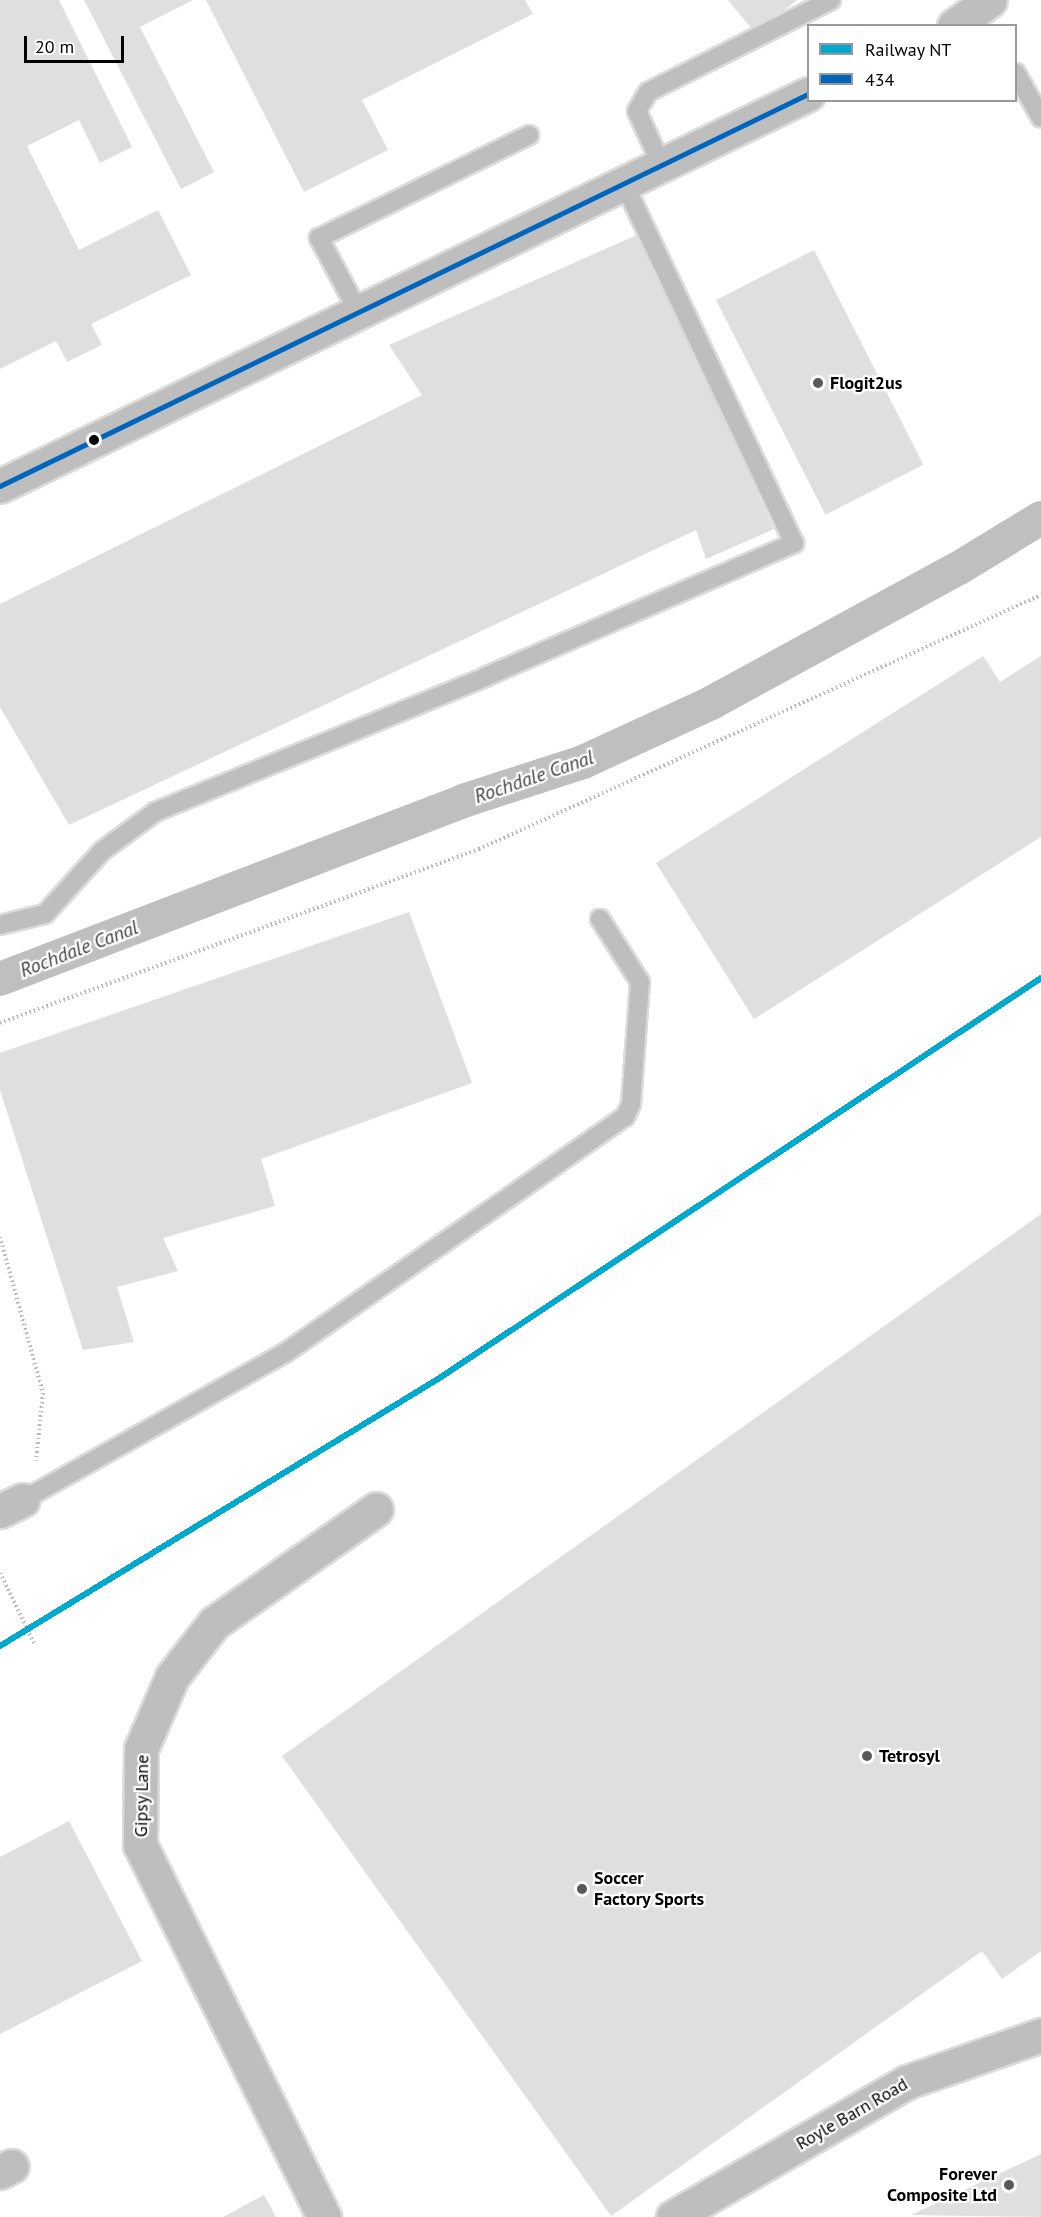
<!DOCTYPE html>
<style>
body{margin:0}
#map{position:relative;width:1041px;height:2217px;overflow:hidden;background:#fff;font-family:"PT Sans",sans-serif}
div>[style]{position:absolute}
.canal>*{height:34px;margin:-17px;padding:0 17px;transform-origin:17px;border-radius:17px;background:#bfbfbf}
.building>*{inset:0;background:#dfdfdf;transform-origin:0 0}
.path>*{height:4px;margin-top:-2px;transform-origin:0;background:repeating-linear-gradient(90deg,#b9b9b9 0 1.5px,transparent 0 4.5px)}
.roads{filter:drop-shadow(2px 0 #dbdbdb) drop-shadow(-2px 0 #dbdbdb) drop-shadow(0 2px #dbdbdb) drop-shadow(0 -2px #dbdbdb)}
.lane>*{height:18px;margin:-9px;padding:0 9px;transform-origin:9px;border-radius:9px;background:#bebebe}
.street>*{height:33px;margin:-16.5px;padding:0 16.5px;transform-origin:16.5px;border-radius:16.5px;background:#bebebe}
.primary>*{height:33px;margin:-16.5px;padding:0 16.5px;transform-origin:16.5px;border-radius:16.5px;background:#bebebe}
.bus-1>*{height:4.5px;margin:-2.25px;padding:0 2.25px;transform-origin:2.25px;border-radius:2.25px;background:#0065bd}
.rail-1>*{height:6px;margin:-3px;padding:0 3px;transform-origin:3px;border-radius:3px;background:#00a9ce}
.dots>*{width:16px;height:16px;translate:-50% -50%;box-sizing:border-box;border:3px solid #fff;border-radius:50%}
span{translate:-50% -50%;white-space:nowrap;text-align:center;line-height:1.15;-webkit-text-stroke:4.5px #fff;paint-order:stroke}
.poi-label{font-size:18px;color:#000;font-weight:700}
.left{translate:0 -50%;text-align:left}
.right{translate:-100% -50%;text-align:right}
.street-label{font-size:18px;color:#000}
.water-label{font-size:20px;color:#444;font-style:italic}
.legend{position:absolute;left:807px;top:24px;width:210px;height:78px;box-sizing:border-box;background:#fff;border:2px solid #999;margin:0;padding:8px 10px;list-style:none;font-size:18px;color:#000}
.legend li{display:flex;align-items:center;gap:12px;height:30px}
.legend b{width:30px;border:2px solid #999}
.scale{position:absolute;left:24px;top:36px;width:100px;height:27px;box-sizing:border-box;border:3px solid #000;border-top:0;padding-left:8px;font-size:18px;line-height:21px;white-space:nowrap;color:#000;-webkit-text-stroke:4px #fff;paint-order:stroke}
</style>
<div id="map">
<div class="canal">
<div style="left:0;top:979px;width:496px;rotate:-21deg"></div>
<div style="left:463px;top:801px;width:126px;rotate:-18deg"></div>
<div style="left:583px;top:762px;width:141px;rotate:-24.7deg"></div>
<div style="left:711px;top:703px;width:282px;rotate:-28.6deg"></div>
<div style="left:959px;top:568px;width:96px;rotate:-31.4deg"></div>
</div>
<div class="building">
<div style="clip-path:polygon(0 0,59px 0,132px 147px,100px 163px,79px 120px,27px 146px,79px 250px,158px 210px,191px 275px,91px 324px,102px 345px,67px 362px,56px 341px,0 369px)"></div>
<div style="clip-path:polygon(84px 0,193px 0,140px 27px,214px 172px,181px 189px)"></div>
<div style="clip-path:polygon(206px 0,525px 0,533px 14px,362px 100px,388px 150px,304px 192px)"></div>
<div style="clip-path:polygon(728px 0,797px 0,756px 34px)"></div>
<div style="clip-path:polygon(639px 234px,774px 529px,706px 559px,696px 530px,69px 825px,0 707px,0 604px,422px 395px,389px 345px)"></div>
<div style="left:814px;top:250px;width:241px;height:110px;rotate:63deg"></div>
<div style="clip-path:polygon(983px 656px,1000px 682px,1041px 656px,1041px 837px,754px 1019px,656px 863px)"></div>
<div style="clip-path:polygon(409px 912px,472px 1083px,261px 1159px,275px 1206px,163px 1238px,178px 1271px,117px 1287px,134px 1342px,83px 1350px,0 1090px,0 1053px)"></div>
<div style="clip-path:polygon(1041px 1214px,1041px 1951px,1002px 1979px,982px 1951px,611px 2216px,282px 1756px)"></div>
<div style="clip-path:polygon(69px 1821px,142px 1961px,0 2034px,0 1857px)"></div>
<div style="clip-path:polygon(1041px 2154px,1041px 2217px,911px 2215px)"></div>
<div style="clip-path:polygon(264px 2195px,276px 2217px,223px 2217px)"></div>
</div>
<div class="path">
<div style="left:0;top:1023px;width:510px;rotate:-19.96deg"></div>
<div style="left:479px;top:849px;width:617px;rotate:-24.32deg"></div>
<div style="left:0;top:1237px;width:162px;rotate:74.6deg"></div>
<div style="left:43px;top:1393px;width:68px;rotate:95.9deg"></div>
<div style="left:0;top:1573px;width:80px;rotate:64.1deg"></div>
</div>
<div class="roads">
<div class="lane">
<div style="left:1016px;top:73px;width:51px;rotate:60.9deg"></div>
<div style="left:661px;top:164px;width:58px;rotate:-114.4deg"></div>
<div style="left:637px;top:111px;width:22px;rotate:-60deg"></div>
<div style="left:648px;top:92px;width:205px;rotate:-26.7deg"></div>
<div style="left:358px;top:311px;width:83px;rotate:-118.1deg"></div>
<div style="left:319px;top:238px;width:234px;rotate:-26.1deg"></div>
<div style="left:0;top:925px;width:46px;rotate:-13.7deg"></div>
<div style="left:45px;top:914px;width:85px;rotate:-47.9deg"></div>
<div style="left:102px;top:851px;width:66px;rotate:-36.3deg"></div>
<div style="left:155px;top:812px;width:357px;rotate:-22.2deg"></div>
<div style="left:485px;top:677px;width:337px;rotate:-23.4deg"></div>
<div style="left:794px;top:543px;width:399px;rotate:-115.3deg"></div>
<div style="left:23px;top:1500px;width:300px;rotate:-29.3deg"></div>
<div style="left:285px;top:1353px;width:414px;rotate:-34.8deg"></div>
<div style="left:625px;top:1117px;width:14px;rotate:-65deg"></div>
<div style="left:631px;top:1104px;width:122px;rotate:-85.8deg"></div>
<div style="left:640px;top:982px;width:75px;rotate:-122.4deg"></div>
</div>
<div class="street">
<div style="left:0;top:1511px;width:25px;rotate:-26deg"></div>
<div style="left:0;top:2172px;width:13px;rotate:-27deg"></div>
<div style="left:324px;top:2217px;width:415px;rotate:-116.3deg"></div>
<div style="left:140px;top:1845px;width:96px;rotate:-89.4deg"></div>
<div style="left:141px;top:1749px;width:78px;rotate:-66.7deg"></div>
<div style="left:172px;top:1677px;width:68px;rotate:-52.1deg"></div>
<div style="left:214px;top:1623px;width:198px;rotate:-35.1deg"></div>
<div style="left:673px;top:2217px;width:270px;rotate:-30deg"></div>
<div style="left:907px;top:2082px;width:142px;rotate:-19.3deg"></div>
</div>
<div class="primary">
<div style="left:954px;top:26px;width:44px;rotate:-35.8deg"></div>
<div style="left:0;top:486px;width:898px;rotate:-25.88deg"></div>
</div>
</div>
<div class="bus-1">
<div style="left:0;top:486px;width:898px;rotate:-25.88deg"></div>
</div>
<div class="rail-1">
<div style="left:0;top:1646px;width:513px;rotate:-31.37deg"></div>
<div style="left:438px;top:1379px;width:724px;rotate:-33.62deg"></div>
</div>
<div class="dots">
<div style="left:818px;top:383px;background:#595959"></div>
<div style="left:94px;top:440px;background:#000"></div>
<div style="left:867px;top:1756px;background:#595959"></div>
<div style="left:582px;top:1889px;background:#595959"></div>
<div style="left:1009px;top:2185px;background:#595959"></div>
</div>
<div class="poi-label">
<span class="left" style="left:830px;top:383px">Flogit2us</span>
<span class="left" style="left:879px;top:1756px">Tetrosyl</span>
<span class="left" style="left:594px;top:1889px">Soccer<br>Factory Sports</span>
<span class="right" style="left:997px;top:2185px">Forever<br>Composite Ltd</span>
</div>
<div class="street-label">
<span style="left:142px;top:1796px;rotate:-89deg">Gipsy Lane</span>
<span style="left:852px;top:2114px;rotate:-30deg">Royle Barn Road</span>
</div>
<div class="water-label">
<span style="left:534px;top:777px;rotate:-19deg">Rochdale Canal</span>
<span style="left:79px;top:949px;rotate:-21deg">Rochdale Canal</span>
</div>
<ul class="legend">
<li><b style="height:8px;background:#00a9ce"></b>Railway NT</li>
<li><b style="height:8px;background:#0065bd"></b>434</li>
</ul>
<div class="scale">20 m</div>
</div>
